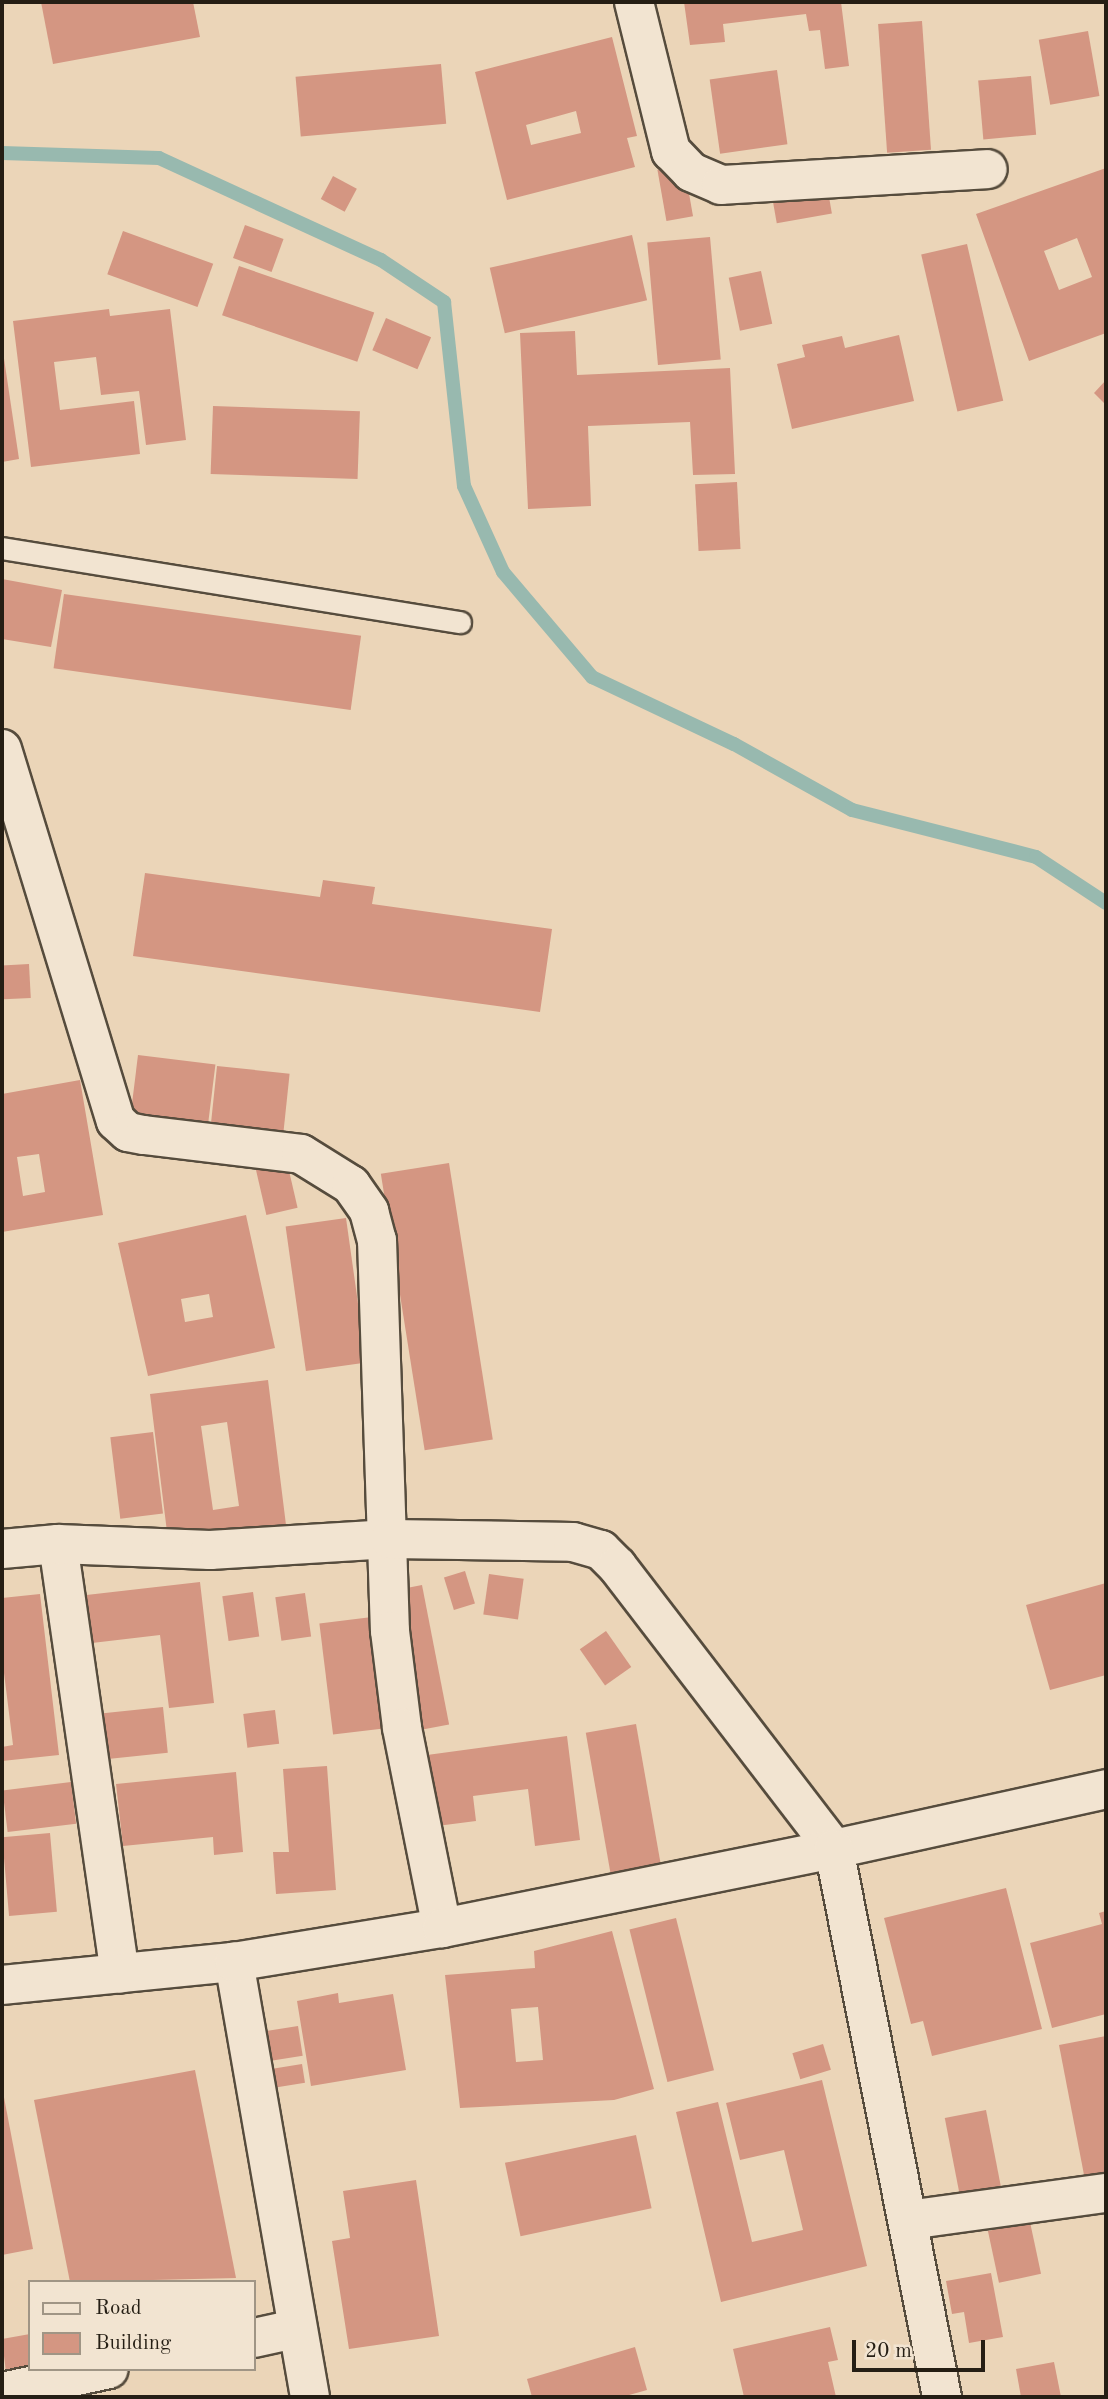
<!DOCTYPE html>
<style>
body{margin:0}
#map{position:relative;width:1108px;height:2399px;overflow:hidden;background:#ebd5b8;font-family:"Old Standard TT",serif}
div>[style]{position:absolute}
.stream>*{height:14px;margin:-7px;padding:0 7px;transform-origin:7px;border-radius:7px;background:#98b9af}
.building>*{inset:0;background:#d49682;transform-origin:0 0}
.roads{filter:drop-shadow(2px 0 #564c3d) drop-shadow(-2px 0 #564c3d) drop-shadow(0 2px #564c3d) drop-shadow(0 -2px #564c3d)}
.lane>*{height:21px;margin:-10.5px;padding:0 10.5px;transform-origin:10.5px;border-radius:10.5px;background:#f2e4d1}
.street>*{height:38px;margin:-19px;padding:0 19px;transform-origin:19px;border-radius:19px;background:#f2e4d1}
span{translate:-50% -50%;white-space:nowrap;text-align:center;line-height:1.15;-webkit-text-stroke:5px #f2e4d1;paint-order:stroke}
.frame{position:absolute;inset:0;border:4px solid #251e14;pointer-events:none}
.legend{position:absolute;left:28px;top:2280px;width:228px;height:91px;box-sizing:border-box;background:#f2e4d1;border:2px solid #a09585;margin:0;padding:9px 12px;list-style:none;font-size:21px;color:#251e14}
.legend li{display:flex;align-items:center;gap:14px;height:35px}
.legend b{width:35px;border:2px solid #a09585}
.scale{position:absolute;left:852px;top:2340px;width:133px;height:32px;box-sizing:border-box;border:4px solid #251e14;border-top:0;padding-left:9px;font-size:21px;line-height:24px;white-space:nowrap;color:#251e14;-webkit-text-stroke:5px #f2e4d1;paint-order:stroke}
</style>
<div id="map">
<div class="stream">
<div style="left:2px;top:153px;width:157px;rotate:1.8deg"></div>
<div style="left:159px;top:158px;width:244px;rotate:24.7deg"></div>
<div style="left:381px;top:260px;width:76px;rotate:33.7deg"></div>
<div style="left:444px;top:302px;width:185px;rotate:83.8deg"></div>
<div style="left:464px;top:486px;width:94px;rotate:65.6deg"></div>
<div style="left:503px;top:572px;width:138px;rotate:49.7deg"></div>
<div style="left:592px;top:677px;width:157px;rotate:25.3deg"></div>
<div style="left:734px;top:744px;width:135px;rotate:29.2deg"></div>
<div style="left:852px;top:810px;width:190px;rotate:14.3deg"></div>
<div style="left:1036px;top:857px;width:84px;rotate:33.3deg"></div>
</div>
<div class="building">
<div style="clip-path:polygon(41px 2px,193px 2px,200px 37px,53px 64px)"></div>
<div style="clip-path:polygon(684px 2px,841px 2px,849px 66px,825px 69px,820px 30px,809px 31px,806px 14px,723px 24px,725px 42px,690px 45px)"></div>
<div style="left:922px;top:21px;width:129px;height:44px;rotate:86deg"></div>
<div style="left:1088px;top:31px;width:66px;height:50px;rotate:80deg"></div>
<div style="clip-path:polygon(evenodd,612px 37px,637px 136px,627px 138px,635px 167px,507px 200px,475px 72px,612px 37px,576px 111px,581px 133px,531px 145px,526px 125px,576px 111px)"></div>
<div style="left:441px;top:64px;width:60px;height:146px;rotate:85deg"></div>
<div style="left:777px;top:70px;width:75px;height:68px;rotate:82deg"></div>
<div style="left:1031px;top:76px;width:59px;height:53px;rotate:85deg"></div>
<div style="left:684px;top:165px;width:52px;height:27px;rotate:80deg"></div>
<div style="clip-path:polygon(evenodd,1106px 168px,1106px 333px,1029px 361px,976px 214px,1106px 168px,1077px 238px,1092px 277px,1059px 290px,1044px 251px,1077px 238px)"></div>
<div style="left:333px;top:176px;width:27px;height:26px;rotate:28deg"></div>
<div style="left:826px;top:180px;width:34px;height:56px;rotate:80deg"></div>
<div style="left:245px;top:225px;width:41px;height:35px;rotate:20deg"></div>
<div style="left:123px;top:231px;width:96px;height:46px;rotate:20deg"></div>
<div style="left:632px;top:235px;width:67px;height:146px;rotate:77deg"></div>
<div style="left:710px;top:237px;width:123px;height:63px;rotate:85deg"></div>
<div style="left:967px;top:244px;width:161px;height:47px;rotate:77deg"></div>
<div style="left:239px;top:266px;width:143px;height:52px;rotate:19deg"></div>
<div style="left:761px;top:271px;width:54px;height:33px;rotate:78deg"></div>
<div style="clip-path:polygon(109px 309px,110px 316px,170px 309px,186px 440px,146px 445px,139px 391px,101px 395px,96px 357px,54px 362px,60px 410px,134px 401px,140px 454px,31px 467px,13px 321px)"></div>
<div style="left:386px;top:318px;width:49px;height:35px;rotate:23deg"></div>
<div style="clip-path:polygon(575px 331px,577px 375px,730px 368px,735px 474px,693px 475px,690px 422px,588px 426px,591px 506px,528px 509px,520px 333px)"></div>
<div style="clip-path:polygon(899px 335px,914px 401px,792px 429px,777px 364px,805px 357px,802px 345px,842px 336px,845px 348px)"></div>
<div style="clip-path:polygon(2px 345px,19px 459px,2px 462px)"></div>
<div style="clip-path:polygon(1106px 380px,1106px 405px,1094px 393px)"></div>
<div style="left:213px;top:406px;width:147px;height:68px;rotate:2deg"></div>
<div style="left:737px;top:482px;width:67px;height:42px;rotate:87deg"></div>
<div style="clip-path:polygon(2px 579px,62px 590px,51px 647px,2px 639px)"></div>
<div style="left:64px;top:594px;width:300px;height:75px;rotate:8deg"></div>
<div style="clip-path:polygon(145px 873px,320px 897px,323px 880px,375px 887px,372px 904px,552px 929px,540px 1012px,133px 956px)"></div>
<div style="left:29px;top:964px;width:34px;height:27px;rotate:87deg"></div>
<div style="left:138px;top:1055px;width:78px;height:69px;rotate:7deg"></div>
<div style="left:217px;top:1066px;width:73px;height:66px;rotate:6deg"></div>
<div style="clip-path:polygon(evenodd,80px 1080px,103px 1215px,2px 1232px,2px 1094px,80px 1080px,39px 1154px,45px 1192px,23px 1196px,17px 1157px,39px 1154px)"></div>
<div style="left:287px;top:1162px;width:47px;height:32px;rotate:77deg"></div>
<div style="left:449px;top:1163px;width:280px;height:69px;rotate:81deg"></div>
<div style="clip-path:polygon(evenodd,246px 1215px,275px 1348px,148px 1376px,118px 1243px,246px 1215px,209px 1294px,213px 1317px,185px 1322px,181px 1299px,209px 1294px)"></div>
<div style="left:346px;top:1218px;width:146px;height:61px;rotate:82deg"></div>
<div style="clip-path:polygon(evenodd,268px 1380px,286px 1525px,168px 1540px,150px 1394px,268px 1380px,227px 1422px,239px 1506px,213px 1510px,201px 1426px,227px 1422px)"></div>
<div style="left:153px;top:1432px;width:82px;height:43px;rotate:83deg"></div>
<div style="left:465px;top:1571px;width:34px;height:22px;rotate:73deg"></div>
<div style="left:489px;top:1574px;width:35px;height:41px;rotate:8deg"></div>
<div style="clip-path:polygon(200px 1582px,214px 1703px,169px 1708px,160px 1635px,75px 1645px,69px 1597px)"></div>
<div style="clip-path:polygon(1106px 1583px,1106px 1675px,1050px 1690px,1026px 1605px)"></div>
<div style="left:422px;top:1585px;width:142px;height:31px;rotate:79deg"></div>
<div style="left:253px;top:1592px;width:45px;height:31px;rotate:82deg"></div>
<div style="left:305px;top:1593px;width:44px;height:30px;rotate:82deg"></div>
<div style="clip-path:polygon(40px 1594px,59px 1755px,2px 1761px,2px 1747px,13px 1745px,2px 1657px,2px 1598px)"></div>
<div style="left:372px;top:1617px;width:112px;height:53px;rotate:83deg"></div>
<div style="left:606px;top:1631px;width:44px;height:32px;rotate:55deg"></div>
<div style="left:163px;top:1707px;width:46px;height:65px;rotate:84deg"></div>
<div style="left:275px;top:1710px;width:34px;height:32px;rotate:83deg"></div>
<div style="left:636px;top:1724px;width:142px;height:51px;rotate:80deg"></div>
<div style="clip-path:polygon(567px 1736px,580px 1840px,535px 1846px,528px 1789px,473px 1796px,476px 1821px,437px 1826px,427px 1755px)"></div>
<div style="clip-path:polygon(327px 1766px,336px 1890px,276px 1894px,273px 1852px,289px 1852px,283px 1769px)"></div>
<div style="clip-path:polygon(236px 1772px,243px 1852px,214px 1855px,213px 1837px,123px 1846px,116px 1784px)"></div>
<div style="left:71px;top:1782px;width:42px;height:69px;rotate:83deg"></div>
<div style="left:50px;top:1833px;width:79px;height:48px;rotate:85deg"></div>
<div style="clip-path:polygon(1006px 1888px,1042px 2029px,932px 2056px,923px 2021px,911px 2024px,884px 1918px)"></div>
<div style="clip-path:polygon(1106px 1911px,1106px 2014px,1052px 2028px,1030px 1943px,1102px 1924px,1099px 1913px)"></div>
<div style="left:676px;top:1918px;width:157px;height:48px;rotate:76deg"></div>
<div style="clip-path:polygon(evenodd,612px 1931px,654px 2089px,614px 2100px,460px 2108px,445px 1975px,535px 1968px,534px 1951px,612px 1931px,538px 2007px,543px 2060px,516px 2062px,511px 2009px,538px 2007px)"></div>
<div style="clip-path:polygon(338px 1993px,339px 2003px,393px 1994px,406px 2070px,311px 2086px,297px 2001px)"></div>
<div style="left:298px;top:2026px;width:30px;height:40px;rotate:81deg"></div>
<div style="clip-path:polygon(1106px 2036px,1106px 2176px,1085px 2180px,1059px 2045px)"></div>
<div style="left:823px;top:2044px;width:27px;height:32px;rotate:73deg"></div>
<div style="left:302px;top:2064px;width:19px;height:36px;rotate:81deg"></div>
<div style="clip-path:polygon(195px 2070px,236px 2278px,70px 2282px,34px 2100px)"></div>
<div style="clip-path:polygon(822px 2080px,867px 2266px,721px 2302px,676px 2112px,718px 2102px,752px 2242px,803px 2230px,784px 2150px,740px 2160px,726px 2103px)"></div>
<div style="clip-path:polygon(2px 2087px,33px 2249px,2px 2255px)"></div>
<div style="left:986px;top:2110px;width:86px;height:42px;rotate:79deg"></div>
<div style="left:636px;top:2135px;width:75px;height:134px;rotate:78deg"></div>
<div style="clip-path:polygon(416px 2180px,439px 2336px,349px 2349px,332px 2241px,350px 2238px,343px 2191px)"></div>
<div style="left:1030px;top:2222px;width:53px;height:43px;rotate:78deg"></div>
<div style="clip-path:polygon(991px 2273px,1003px 2337px,969px 2343px,964px 2312px,952px 2314px,946px 2281px)"></div>
<div style="clip-path:polygon(830px 2327px,838px 2360px,828px 2362px,836px 2397px,744px 2397px,733px 2349px)"></div>
<div style="clip-path:polygon(30px 2334px,30px 2369px,7px 2381px,2px 2339px)"></div>
<div style="clip-path:polygon(635px 2347px,647px 2390px,622px 2397px,532px 2397px,527px 2379px)"></div>
<div style="clip-path:polygon(1054px 2362px,1061px 2397px,1021px 2397px,1016px 2369px)"></div>
</div>
<div class="roads">
<div class="lane">
<div style="left:2px;top:548px;width:464px;rotate:9.2deg"></div>
</div>
<div class="street">
<div style="left:634px;top:2px;width:154px;rotate:76.1deg"></div>
<div style="left:671px;top:151px;width:29px;rotate:46deg"></div>
<div style="left:691px;top:172px;width:33px;rotate:23deg"></div>
<div style="left:721px;top:185px;width:267px;rotate:-3.4deg"></div>
<div style="left:2px;top:749px;width:389px;rotate:73deg"></div>
<div style="left:116px;top:1121px;width:16px;rotate:43deg"></div>
<div style="left:128px;top:1132px;width:16px;rotate:11deg"></div>
<div style="left:144px;top:1135px;width:158px;rotate:6.9deg"></div>
<div style="left:301px;top:1154px;width:59px;rotate:31.8deg"></div>
<div style="left:351px;top:1185px;width:32px;rotate:55deg"></div>
<div style="left:369px;top:1211px;width:30px;rotate:75deg"></div>
<div style="left:377px;top:1240px;width:391px;rotate:88.1deg"></div>
<div style="left:390px;top:1631px;width:98px;rotate:82.9deg"></div>
<div style="left:402px;top:1728px;width:204px;rotate:78.7deg"></div>
<div style="left:58px;top:1544px;width:434px;rotate:81.8deg"></div>
<div style="left:2px;top:1549px;width:56px;rotate:-5.1deg"></div>
<div style="left:58px;top:1544px;width:152px;rotate:2.3deg"></div>
<div style="left:210px;top:1550px;width:180px;rotate:-3.5deg"></div>
<div style="left:390px;top:1539px;width:183px;rotate:0.9deg"></div>
<div style="left:573px;top:1542px;width:29px;rotate:16deg"></div>
<div style="left:601px;top:1550px;width:23px;rotate:45deg"></div>
<div style="left:617px;top:1566px;width:357px;rotate:52.5deg"></div>
<div style="left:834px;top:1849px;width:279px;rotate:-12.4deg"></div>
<div style="left:2px;top:1985px;width:233px;rotate:-5.7deg"></div>
<div style="left:908px;top:2220px;width:200px;rotate:-7.8deg"></div>
<div style="left:254px;top:2338px;width:42px;rotate:-12.4deg"></div>
<div style="left:2px;top:2392px;width:109px;rotate:-12.1deg"></div>
<div style="left:310px;top:2397px;width:442px;rotate:-99.9deg"></div>
<div style="left:234px;top:1962px;width:211px;rotate:-9.3deg"></div>
<div style="left:442px;top:1928px;width:400px;rotate:-11.4deg"></div>
<div style="left:834px;top:1849px;width:559px;rotate:78.85deg"></div>
</div>
</div>
<div class="frame"></div>
<ul class="legend">
<li><b style="height:9px;background:#f2e4d1"></b>Road</li>
<li><b style="height:19px;background:#d49682"></b>Building</li>
</ul>
<div class="scale">20 m</div>
</div>
